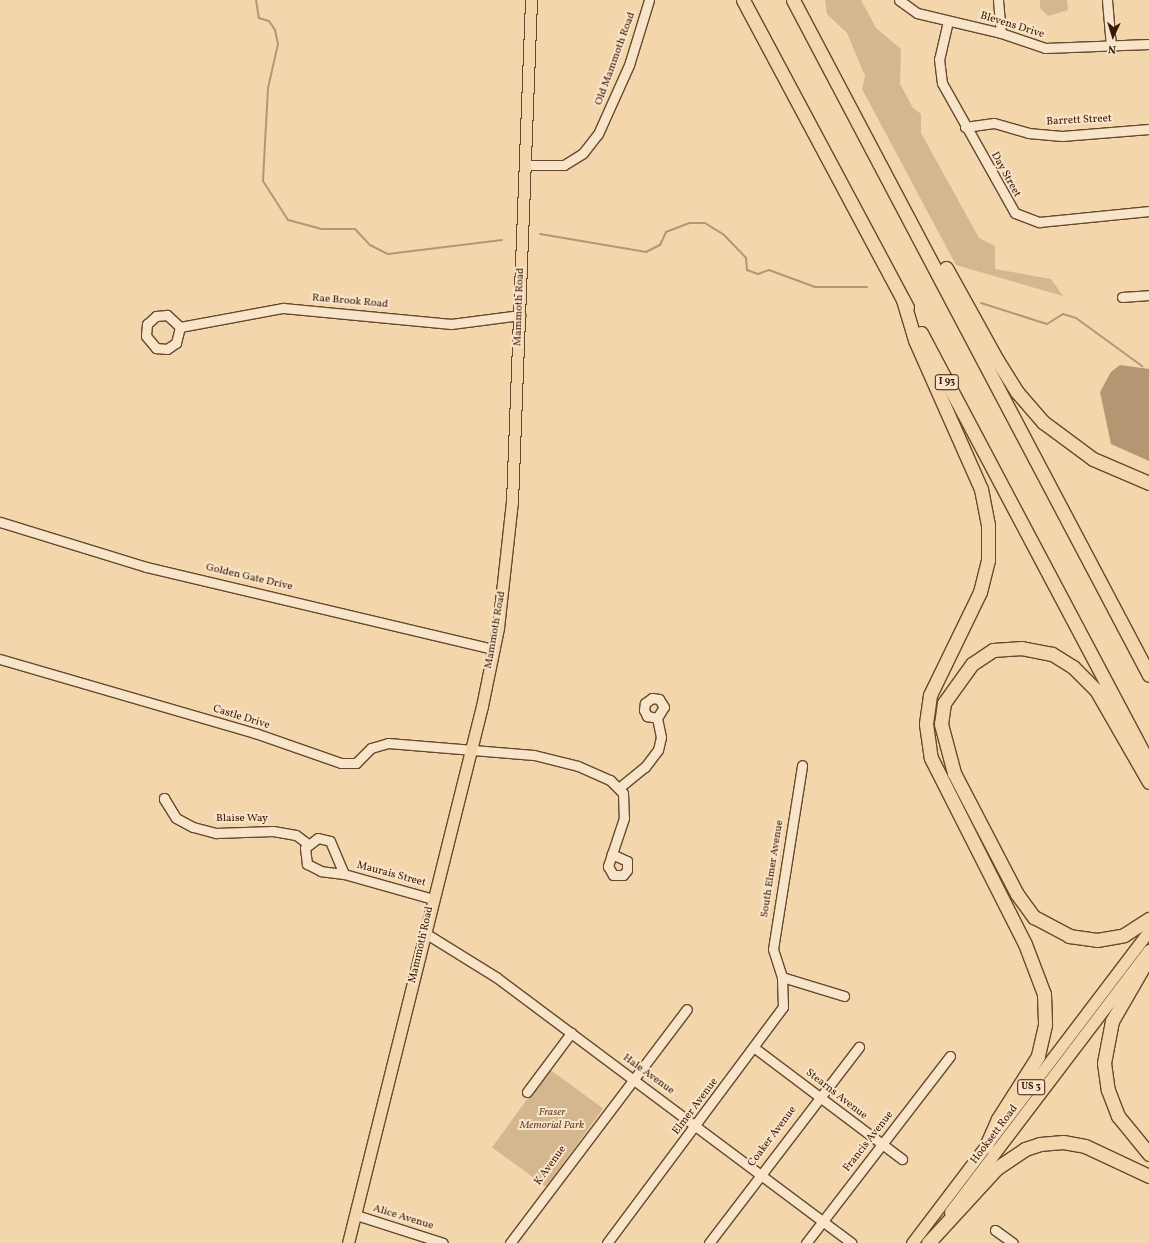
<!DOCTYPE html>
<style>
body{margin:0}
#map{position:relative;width:1149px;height:1243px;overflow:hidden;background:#f4d6ac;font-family:Vollkorn,serif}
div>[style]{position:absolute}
.green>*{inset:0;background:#d4b68f;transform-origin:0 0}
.water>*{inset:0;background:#b49673}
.stream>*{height:2px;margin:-1px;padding:0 1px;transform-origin:1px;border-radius:1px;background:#b49673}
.roads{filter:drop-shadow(1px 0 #67482e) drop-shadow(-1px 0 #67482e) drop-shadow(0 1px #67482e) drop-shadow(0 -1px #67482e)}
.minor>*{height:9px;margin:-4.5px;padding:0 4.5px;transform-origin:4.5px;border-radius:4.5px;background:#f8e4c9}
.major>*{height:11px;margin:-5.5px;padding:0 5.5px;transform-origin:5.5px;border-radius:5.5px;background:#f4d6ac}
.highway>*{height:13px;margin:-6.5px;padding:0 6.5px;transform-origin:6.5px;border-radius:6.5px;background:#f4d6ac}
span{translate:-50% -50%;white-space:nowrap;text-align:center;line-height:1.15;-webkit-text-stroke:4px #f8e4c9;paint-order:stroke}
.shield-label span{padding:1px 3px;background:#f8e4c9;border:1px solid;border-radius:3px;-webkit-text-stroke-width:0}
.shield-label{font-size:10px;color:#381904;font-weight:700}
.street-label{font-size:11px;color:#381904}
.park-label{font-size:11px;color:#67482e;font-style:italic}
.north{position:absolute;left:1093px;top:16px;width:40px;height:40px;-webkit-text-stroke:3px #f8e4c9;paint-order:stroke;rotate:184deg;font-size:11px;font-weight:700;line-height:16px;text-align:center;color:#381904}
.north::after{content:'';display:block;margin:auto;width:14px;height:18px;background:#381904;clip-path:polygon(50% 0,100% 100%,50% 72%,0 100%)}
</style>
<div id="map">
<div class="green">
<div style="clip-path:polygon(825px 0,861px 0,876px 28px,901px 49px,900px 84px,913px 108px,921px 114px,921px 133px,979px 238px,995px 246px,995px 269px,1051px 279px,1063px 296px,956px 265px,862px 89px,865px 76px,847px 33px,827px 14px)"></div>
<div style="clip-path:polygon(1040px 0,1067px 0,1068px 10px,1048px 16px,1040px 8px)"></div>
<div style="left:549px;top:1069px;width:67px;height:97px;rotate:36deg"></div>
</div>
<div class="water">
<div style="clip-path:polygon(1120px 365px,1149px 369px,1149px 461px,1111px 444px,1100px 392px,1111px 372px)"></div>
</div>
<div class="stream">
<div style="left:256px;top:0;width:18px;rotate:81deg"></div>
<div style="left:259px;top:18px;width:10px;rotate:17deg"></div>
<div style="left:269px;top:21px;width:11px;rotate:56deg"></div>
<div style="left:275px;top:30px;width:14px;rotate:78deg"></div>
<div style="left:278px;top:44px;width:45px;rotate:102.8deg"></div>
<div style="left:268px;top:88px;width:93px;rotate:93.1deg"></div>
<div style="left:263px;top:181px;width:46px;rotate:57.3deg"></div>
<div style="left:288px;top:220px;width:34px;rotate:15deg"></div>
<div style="left:321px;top:229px;width:34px"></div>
<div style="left:355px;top:229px;width:22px;rotate:47deg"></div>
<div style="left:370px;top:245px;width:20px;rotate:27deg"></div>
<div style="left:388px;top:254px;width:115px;rotate:-7deg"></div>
<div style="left:540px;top:234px;width:108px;rotate:9.6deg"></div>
<div style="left:646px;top:252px;width:16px;rotate:-27deg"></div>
<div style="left:660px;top:245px;width:14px;rotate:-65deg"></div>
<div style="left:666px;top:232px;width:25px;rotate:-21deg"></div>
<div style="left:689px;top:223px;width:16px"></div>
<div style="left:705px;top:223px;width:22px;rotate:32deg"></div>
<div style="left:724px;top:235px;width:32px;rotate:46deg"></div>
<div style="left:746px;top:258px;width:12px;rotate:85deg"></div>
<div style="left:747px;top:270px;width:12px;rotate:20deg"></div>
<div style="left:758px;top:274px;width:12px;rotate:-20deg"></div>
<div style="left:769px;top:270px;width:49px;rotate:20.3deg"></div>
<div style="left:815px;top:287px;width:52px"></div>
<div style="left:981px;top:303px;width:69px;rotate:17.7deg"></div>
<div style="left:1047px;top:324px;width:19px;rotate:-32deg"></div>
<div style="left:1063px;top:314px;width:14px;rotate:17deg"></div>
<div style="left:1076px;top:318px;width:82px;rotate:36deg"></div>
</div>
<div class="roads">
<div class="minor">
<div style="left:899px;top:0;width:22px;rotate:36deg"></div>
<div style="left:917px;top:13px;width:86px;rotate:13.4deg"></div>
<div style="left:1001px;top:33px;width:46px;rotate:18.8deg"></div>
<div style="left:1045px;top:48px;width:104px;rotate:-2.2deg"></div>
<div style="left:998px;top:0;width:33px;rotate:85deg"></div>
<div style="left:1107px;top:0;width:47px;rotate:85.1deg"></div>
<div style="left:948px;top:21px;width:39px;rotate:103deg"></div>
<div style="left:939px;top:59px;width:24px;rotate:83deg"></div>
<div style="left:942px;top:83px;width:149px;rotate:60.7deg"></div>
<div style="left:1015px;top:213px;width:26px;rotate:21deg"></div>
<div style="left:1039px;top:222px;width:111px;rotate:-5.7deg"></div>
<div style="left:965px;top:127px;width:29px;rotate:-8deg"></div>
<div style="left:994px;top:123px;width:35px;rotate:16deg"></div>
<div style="left:1028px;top:133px;width:34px;rotate:5deg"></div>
<div style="left:1062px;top:136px;width:87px;rotate:-4.6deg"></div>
<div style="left:526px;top:165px;width:38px"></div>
<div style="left:564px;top:165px;width:22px;rotate:-32deg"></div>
<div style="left:583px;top:153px;width:24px;rotate:-52deg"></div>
<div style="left:598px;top:134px;width:76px;rotate:-65.8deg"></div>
<div style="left:629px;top:65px;width:68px;rotate:-72.9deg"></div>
<div style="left:1122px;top:297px;width:27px;rotate:-4deg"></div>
<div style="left:180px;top:327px;width:18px;rotate:-137deg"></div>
<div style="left:167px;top:315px;width:11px;rotate:175deg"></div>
<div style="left:156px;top:316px;width:12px;rotate:138deg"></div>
<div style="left:147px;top:324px;width:12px;rotate:95deg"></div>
<div style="left:146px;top:336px;width:16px;rotate:50deg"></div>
<div style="left:156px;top:348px;width:11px;rotate:5deg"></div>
<div style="left:167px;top:349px;width:11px;rotate:-34deg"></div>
<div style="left:176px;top:343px;width:16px;rotate:-76deg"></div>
<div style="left:180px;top:327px;width:105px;rotate:-10.5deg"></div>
<div style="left:283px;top:308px;width:169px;rotate:5.4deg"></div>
<div style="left:451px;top:324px;width:70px;rotate:-7.4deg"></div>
<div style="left:0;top:522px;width:153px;rotate:17.1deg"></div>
<div style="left:146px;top:567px;width:358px;rotate:13.3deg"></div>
<div style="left:0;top:659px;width:266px;rotate:16.2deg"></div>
<div style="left:255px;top:733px;width:91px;rotate:19.2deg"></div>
<div style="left:341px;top:763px;width:15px"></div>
<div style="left:356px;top:763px;width:21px;rotate:-45deg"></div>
<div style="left:371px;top:748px;width:18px;rotate:-16deg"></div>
<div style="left:388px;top:743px;width:146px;rotate:4.7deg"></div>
<div style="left:534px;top:755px;width:45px;rotate:14deg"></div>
<div style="left:578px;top:766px;width:35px;rotate:24deg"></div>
<div style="left:610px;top:780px;width:18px;rotate:45deg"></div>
<div style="left:623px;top:793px;width:25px;rotate:88deg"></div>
<div style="left:624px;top:818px;width:51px;rotate:108.4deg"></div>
<div style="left:608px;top:866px;width:10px;rotate:61deg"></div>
<div style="left:613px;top:875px;width:10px"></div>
<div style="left:623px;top:875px;width:6px;rotate:-51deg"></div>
<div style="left:627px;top:870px;width:9px;rotate:-90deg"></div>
<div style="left:627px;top:861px;width:17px;rotate:-155deg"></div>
<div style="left:620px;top:787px;width:32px;rotate:-39deg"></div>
<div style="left:645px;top:767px;width:21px;rotate:-53deg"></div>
<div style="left:658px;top:750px;width:13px;rotate:-77deg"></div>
<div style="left:661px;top:737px;width:19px;rotate:-102deg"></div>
<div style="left:657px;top:718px;width:13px;rotate:-58deg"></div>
<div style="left:664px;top:707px;width:9px;rotate:-122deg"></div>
<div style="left:659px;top:699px;width:7px;rotate:-172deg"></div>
<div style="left:652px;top:698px;width:9px;rotate:144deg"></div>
<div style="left:645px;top:703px;width:7px;rotate:98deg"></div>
<div style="left:644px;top:710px;width:7px;rotate:63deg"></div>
<div style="left:647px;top:716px;width:10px;rotate:11deg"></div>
<div style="left:176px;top:818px;width:23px;rotate:-121deg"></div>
<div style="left:164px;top:798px;width:1px;rotate:90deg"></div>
<div style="left:164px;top:799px;width:22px;rotate:58deg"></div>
<div style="left:176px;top:818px;width:19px;rotate:28deg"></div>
<div style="left:193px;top:827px;width:24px;rotate:15deg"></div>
<div style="left:216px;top:833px;width:57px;rotate:-2deg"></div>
<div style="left:273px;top:831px;width:23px;rotate:10deg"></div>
<div style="left:296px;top:835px;width:15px;rotate:37deg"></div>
<div style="left:318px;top:838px;width:12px;rotate:14deg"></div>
<div style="left:330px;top:841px;width:36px;rotate:67deg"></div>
<div style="left:344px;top:874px;width:23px;rotate:-173deg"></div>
<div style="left:321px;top:871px;width:16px;rotate:-153deg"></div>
<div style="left:307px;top:864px;width:16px;rotate:-97deg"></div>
<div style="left:305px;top:848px;width:16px;rotate:-38deg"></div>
<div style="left:344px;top:874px;width:92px;rotate:15.7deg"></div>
<div style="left:425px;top:933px;width:84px;rotate:31.8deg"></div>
<div style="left:496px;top:977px;width:444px;rotate:36.8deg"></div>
<div style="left:782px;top:977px;width:65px;rotate:17deg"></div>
<div style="left:756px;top:1049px;width:183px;rotate:37deg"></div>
<div style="left:527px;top:1092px;width:74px;rotate:-53.3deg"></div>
<div style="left:356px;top:1215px;width:91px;rotate:17.8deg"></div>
<div style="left:995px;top:1230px;width:22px;rotate:36deg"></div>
<div style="left:510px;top:1243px;width:293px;rotate:-52.9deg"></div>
<div style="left:607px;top:1243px;width:294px;rotate:-53.3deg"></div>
<div style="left:783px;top:1007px;width:30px;rotate:-92deg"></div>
<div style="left:782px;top:977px;width:29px;rotate:-108deg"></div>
<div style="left:773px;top:949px;width:186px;rotate:-81deg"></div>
<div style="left:709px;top:1243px;width:247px;rotate:-52.6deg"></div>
<div style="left:806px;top:1243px;width:236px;rotate:-52.4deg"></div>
</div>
<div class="major">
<div style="left:950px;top:1212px;width:329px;rotate:-52.8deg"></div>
<div style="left:348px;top:1243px;width:553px;rotate:-75.99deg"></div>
<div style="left:482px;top:706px;width:80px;rotate:-78.4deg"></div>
<div style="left:498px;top:628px;width:127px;rotate:-83.7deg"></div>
<div style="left:512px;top:502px;width:502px;rotate:-87.83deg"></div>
<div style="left:912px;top:1243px;width:392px;rotate:-52.8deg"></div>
</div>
<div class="highway">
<div style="left:743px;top:0;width:348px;rotate:61.9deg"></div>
<div style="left:793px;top:0;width:763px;rotate:62.19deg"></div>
<div style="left:946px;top:268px;width:105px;rotate:61deg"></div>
<div style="left:997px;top:360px;width:38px;rotate:58deg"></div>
<div style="left:1017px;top:392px;width:40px;rotate:49deg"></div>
<div style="left:1043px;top:422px;width:62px;rotate:36.5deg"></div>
<div style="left:1093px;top:459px;width:61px;rotate:23.2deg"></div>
<div style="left:903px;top:300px;width:42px;rotate:73.3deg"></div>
<div style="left:915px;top:340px;width:163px;rotate:66.1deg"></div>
<div style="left:981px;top:489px;width:37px;rotate:79deg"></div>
<div style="left:988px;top:525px;width:35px;rotate:90deg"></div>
<div style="left:988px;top:560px;width:33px;rotate:104deg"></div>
<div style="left:980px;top:592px;width:114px;rotate:115.9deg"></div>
<div style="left:930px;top:695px;width:29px;rotate:98deg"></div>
<div style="left:926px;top:724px;width:34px;rotate:82deg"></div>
<div style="left:931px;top:758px;width:208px;rotate:63.2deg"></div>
<div style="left:1025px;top:944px;width:53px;rotate:69.2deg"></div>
<div style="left:1044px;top:994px;width:31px;rotate:88deg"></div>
<div style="left:1045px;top:1025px;width:32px;rotate:103deg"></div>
<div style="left:1038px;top:1056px;width:75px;rotate:122.4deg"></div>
<div style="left:998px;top:1119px;width:30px;rotate:114deg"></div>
<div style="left:921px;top:333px;width:488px;rotate:62.1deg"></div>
<div style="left:1149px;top:782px;width:106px;rotate:-119.9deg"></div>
<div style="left:1096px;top:690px;width:33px;rotate:-135deg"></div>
<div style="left:1073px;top:667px;width:25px;rotate:-148deg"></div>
<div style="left:1052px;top:654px;width:31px;rotate:-169deg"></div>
<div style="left:1022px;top:648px;width:29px;rotate:176deg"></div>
<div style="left:993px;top:650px;width:25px;rotate:146deg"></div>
<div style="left:972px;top:664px;width:48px;rotate:125.7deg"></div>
<div style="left:944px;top:703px;width:21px;rotate:98deg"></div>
<div style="left:941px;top:724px;width:51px;rotate:75.1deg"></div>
<div style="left:954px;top:773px;width:136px;rotate:62.5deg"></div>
<div style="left:1017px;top:894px;width:29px;rotate:54deg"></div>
<div style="left:1034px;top:917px;width:40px;rotate:28deg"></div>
<div style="left:1069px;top:936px;width:28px;rotate:8deg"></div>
<div style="left:1097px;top:940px;width:27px;rotate:-10deg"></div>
<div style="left:1124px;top:935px;width:30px;rotate:-33deg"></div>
<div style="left:1149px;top:957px;width:74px;rotate:120deg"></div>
<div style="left:1112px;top:1021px;width:43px;rotate:100.8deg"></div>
<div style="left:1104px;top:1063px;width:27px;rotate:82deg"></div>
<div style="left:1108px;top:1090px;width:28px;rotate:69deg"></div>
<div style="left:1118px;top:1116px;width:49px;rotate:50.8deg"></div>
<div style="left:928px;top:1243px;width:102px;rotate:-47.4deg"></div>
<div style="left:997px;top:1168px;width:34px;rotate:-34deg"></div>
<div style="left:1025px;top:1149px;width:16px;rotate:-18deg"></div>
<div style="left:1040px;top:1144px;width:23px;rotate:-5deg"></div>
<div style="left:1063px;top:1142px;width:22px;rotate:10deg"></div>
<div style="left:1085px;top:1146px;width:71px;rotate:25.1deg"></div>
</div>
</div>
<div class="shield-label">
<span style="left:947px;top:382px">I 93</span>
<span style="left:1031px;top:1087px">US 3</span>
</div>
<div class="street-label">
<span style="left:1012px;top:26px;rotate:17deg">Blevens Drive</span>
<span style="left:616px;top:59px;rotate:-70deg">Old Mammoth Road</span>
<span style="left:1079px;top:121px;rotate:-3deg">Barrett Street</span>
<span style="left:1005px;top:175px;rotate:61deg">Day Street</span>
<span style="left:350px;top:302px;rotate:5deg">Rae Brook Road</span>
<span style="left:520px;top:307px;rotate:-88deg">Mammoth Road</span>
<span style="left:249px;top:578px;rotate:13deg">Golden Gate Drive</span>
<span style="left:496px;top:630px;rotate:-80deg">Mammoth Road</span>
<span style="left:241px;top:718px;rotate:17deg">Castle Drive</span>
<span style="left:242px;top:819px">Blaise Way</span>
<span style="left:773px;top:869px;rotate:-81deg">South Elmer Avenue</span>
<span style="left:391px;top:875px;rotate:15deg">Maurais Street</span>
<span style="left:422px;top:945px;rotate:-77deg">Mammoth Road</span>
<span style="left:648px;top:1075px;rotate:36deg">Hale Avenue</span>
<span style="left:836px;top:1095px;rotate:38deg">Stearns Avenue</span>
<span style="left:696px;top:1107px;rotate:-53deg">Elmer Avenue</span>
<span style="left:995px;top:1135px;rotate:-53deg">Hooksett Road</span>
<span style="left:773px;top:1137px;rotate:-53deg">Coaker Avenue</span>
<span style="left:869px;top:1142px;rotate:-52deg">Francis Avenue</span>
<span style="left:551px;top:1166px;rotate:-54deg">K Avenue</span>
<span style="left:403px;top:1218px;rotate:17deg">Alice Avenue</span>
</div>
<div class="park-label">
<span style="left:552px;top:1120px">Fraser<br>Memorial Park</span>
</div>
<div class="north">N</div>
</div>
